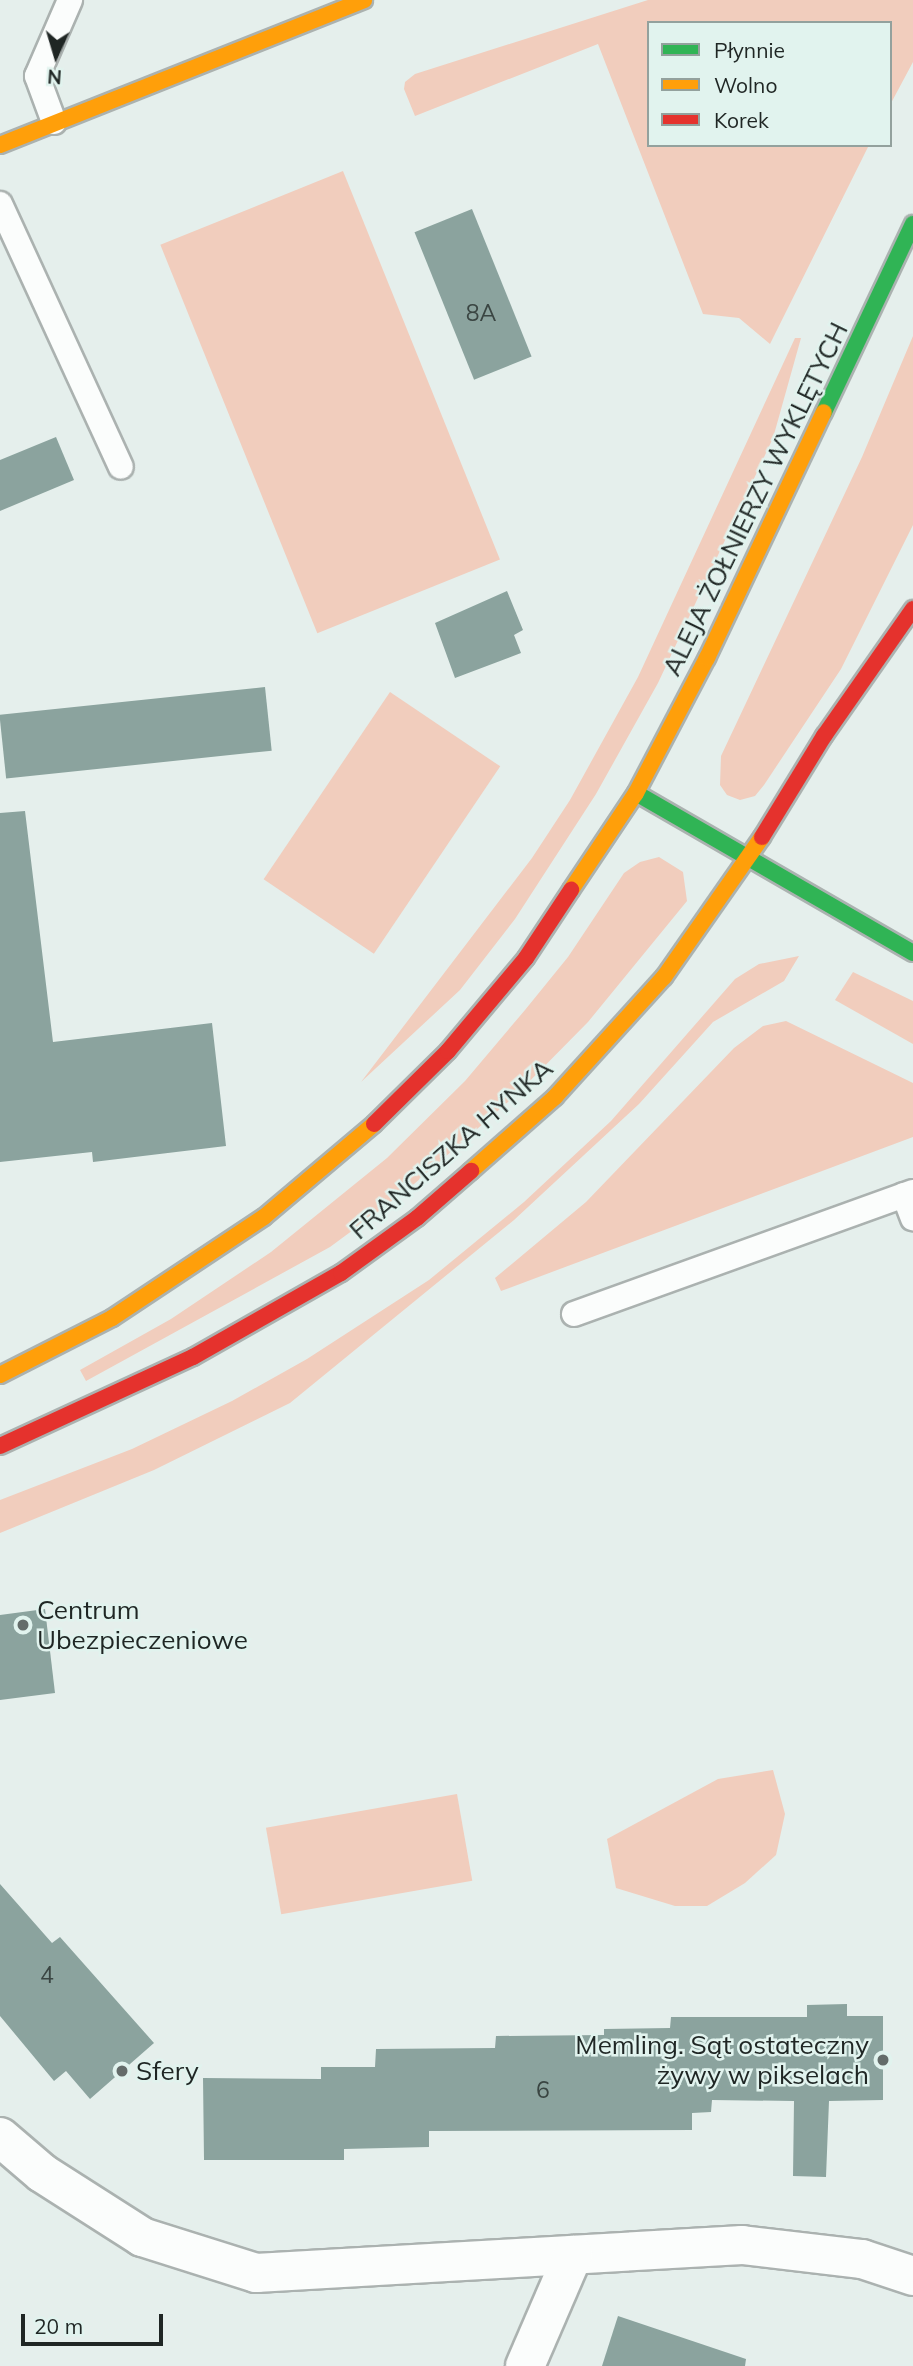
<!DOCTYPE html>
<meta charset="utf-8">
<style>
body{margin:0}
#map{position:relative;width:913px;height:2366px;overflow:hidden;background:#e5efec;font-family:Mulish,sans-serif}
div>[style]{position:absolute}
.green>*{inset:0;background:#f1cdbd;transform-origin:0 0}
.building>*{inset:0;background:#8ba39e;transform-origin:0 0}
.roads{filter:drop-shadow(2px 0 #abb2b0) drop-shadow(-2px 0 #abb2b0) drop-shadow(0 2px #abb2b0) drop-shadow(0 -2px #abb2b0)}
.lane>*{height:24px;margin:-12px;padding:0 12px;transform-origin:12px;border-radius:12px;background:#fbfdfc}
.street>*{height:38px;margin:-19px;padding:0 19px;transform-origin:19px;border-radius:19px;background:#fbfdfc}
.fast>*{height:16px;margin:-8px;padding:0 8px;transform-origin:8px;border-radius:8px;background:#30b455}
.slow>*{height:16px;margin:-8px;padding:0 8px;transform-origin:8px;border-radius:8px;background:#ff9f0a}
.jam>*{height:16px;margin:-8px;padding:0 8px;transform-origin:8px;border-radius:8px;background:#e5322d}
.dots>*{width:19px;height:19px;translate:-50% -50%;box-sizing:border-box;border:4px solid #e1f3ee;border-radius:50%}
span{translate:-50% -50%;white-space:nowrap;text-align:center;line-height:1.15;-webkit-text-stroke:5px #e1f3ee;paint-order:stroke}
.number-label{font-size:23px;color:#3a4542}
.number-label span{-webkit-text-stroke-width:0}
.street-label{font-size:26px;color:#1f2624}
.poi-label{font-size:26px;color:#1f2624}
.left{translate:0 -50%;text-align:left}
.right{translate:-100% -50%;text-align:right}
.legend{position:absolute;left:647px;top:21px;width:245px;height:126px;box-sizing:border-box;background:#e1f3ee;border:2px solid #93a19d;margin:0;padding:9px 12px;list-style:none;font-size:21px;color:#1f2624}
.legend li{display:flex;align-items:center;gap:14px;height:35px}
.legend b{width:35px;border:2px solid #93a19d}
.north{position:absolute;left:21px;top:21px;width:70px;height:70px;-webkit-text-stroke:5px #e1f3ee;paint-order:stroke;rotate:184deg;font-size:19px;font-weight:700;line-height:28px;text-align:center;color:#1f2624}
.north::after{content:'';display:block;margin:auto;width:24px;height:32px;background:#1f2624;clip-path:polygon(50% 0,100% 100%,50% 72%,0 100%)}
.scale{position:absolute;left:21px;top:2314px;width:142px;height:32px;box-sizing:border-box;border:4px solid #1f2624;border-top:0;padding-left:9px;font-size:21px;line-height:24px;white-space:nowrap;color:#1f2624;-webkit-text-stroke:5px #e1f3ee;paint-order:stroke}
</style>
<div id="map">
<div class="green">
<div style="clip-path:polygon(648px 0,913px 0,913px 62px,890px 105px,890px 23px,649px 23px,649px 145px,869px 145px,770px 344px,739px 318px,703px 314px,598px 44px,415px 116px,404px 89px,405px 82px,415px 74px)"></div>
<div style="left:343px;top:171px;width:419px;height:197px;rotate:68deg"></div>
<div style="clip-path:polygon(913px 336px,913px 525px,841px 669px,764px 785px,755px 796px,740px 800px,727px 795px,720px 785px,721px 756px,862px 457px)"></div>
<div style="clip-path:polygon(795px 338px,801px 338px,773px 438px,658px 683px,596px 794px,515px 919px,460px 990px,361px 1082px,532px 858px,570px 800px,638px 677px)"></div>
<div style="left:390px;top:692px;width:133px;height:226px;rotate:34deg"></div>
<div style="clip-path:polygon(659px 857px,683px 872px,687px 901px,588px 1022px,515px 1096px,406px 1191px,330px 1247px,86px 1381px,80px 1370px,171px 1319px,271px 1252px,387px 1158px,465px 1081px,525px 1010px,568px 957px,624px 873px,640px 862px)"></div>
<div style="clip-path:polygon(799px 956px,784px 981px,713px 1022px,639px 1104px,514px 1220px,290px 1403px,154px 1470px,0 1533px,0 1500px,132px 1449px,232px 1401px,307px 1359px,429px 1280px,524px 1202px,611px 1121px,735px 979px,759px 964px)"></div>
<div style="clip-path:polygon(853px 972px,913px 1001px,913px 1044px,835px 1000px)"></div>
<div style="clip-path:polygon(786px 1021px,913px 1083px,913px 1137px,501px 1291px,495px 1278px,586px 1202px,734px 1048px,763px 1026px)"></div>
<div style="clip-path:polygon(773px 1770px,785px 1814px,776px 1855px,745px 1883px,707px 1906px,675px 1906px,616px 1888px,607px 1839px,718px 1779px)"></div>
<div style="left:457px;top:1794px;width:88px;height:194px;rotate:80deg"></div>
</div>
<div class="building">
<div style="left:472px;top:209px;width:159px;height:62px;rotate:68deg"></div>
<div style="clip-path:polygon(56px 437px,74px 480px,0 511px,0 460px)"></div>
<div style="clip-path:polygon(507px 591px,523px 630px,514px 635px,521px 653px,455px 678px,435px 623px)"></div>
<div style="left:265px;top:687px;width:64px;height:267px;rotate:84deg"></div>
<div style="clip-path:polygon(25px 811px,53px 1042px,212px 1023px,226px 1146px,93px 1162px,92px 1152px,0 1162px,0 813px)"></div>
<div style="clip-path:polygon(45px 1609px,55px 1693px,0 1700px,0 1615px)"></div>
<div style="clip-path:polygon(0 1884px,52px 1943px,60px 1937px,154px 2043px,90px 2099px,66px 2071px,54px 2081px,0 2016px)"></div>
<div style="clip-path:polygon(847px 2004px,847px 2016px,883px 2016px,883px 2100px,829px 2101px,826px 2177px,793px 2176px,794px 2101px,712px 2100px,711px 2112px,692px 2113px,692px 2130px,429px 2131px,429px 2147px,344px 2149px,344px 2160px,204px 2160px,203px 2078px,321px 2079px,321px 2067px,375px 2067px,376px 2049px,495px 2048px,496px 2036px,604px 2035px,604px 2029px,670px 2028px,671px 2017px,807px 2017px,807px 2005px)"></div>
<div style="clip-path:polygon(618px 2316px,746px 2359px,745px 2366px,602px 2366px)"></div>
</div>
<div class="roads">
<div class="lane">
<div style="left:54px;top:122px;width:49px;rotate:-110.3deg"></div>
<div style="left:37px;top:76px;width:83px;rotate:-66.5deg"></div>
<div style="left:0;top:204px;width:289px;rotate:65.3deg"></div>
<div style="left:904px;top:1195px;width:25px;rotate:69deg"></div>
<div style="left:574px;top:1314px;width:360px;rotate:-19.8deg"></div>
</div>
<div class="street">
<div style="left:0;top:2137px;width:55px;rotate:40.6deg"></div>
<div style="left:42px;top:2173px;width:119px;rotate:32.6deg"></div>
<div style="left:142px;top:2237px;width:120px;rotate:17.5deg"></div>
<div style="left:256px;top:2273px;width:487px;rotate:-3.3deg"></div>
<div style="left:742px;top:2245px;width:121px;rotate:6.7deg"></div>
<div style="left:862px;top:2259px;width:54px;rotate:18.4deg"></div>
<div style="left:525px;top:2366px;width:121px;rotate:-66.6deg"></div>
</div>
<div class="fast">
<div style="left:824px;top:412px;width:208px;rotate:-64.7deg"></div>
<div style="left:636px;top:793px;width:320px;rotate:30deg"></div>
</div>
<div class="slow">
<div style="left:0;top:145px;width:392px;rotate:-21.7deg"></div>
<div style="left:571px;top:890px;width:117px;rotate:-56.2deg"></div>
<div style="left:636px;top:793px;width:153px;rotate:-62.3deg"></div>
<div style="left:707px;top:658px;width:272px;rotate:-64.6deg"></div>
<div style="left:471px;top:1171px;width:112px;rotate:-41.4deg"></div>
<div style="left:555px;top:1097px;width:162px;rotate:-47.8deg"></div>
<div style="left:664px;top:977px;width:171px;rotate:-55deg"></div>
<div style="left:0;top:1375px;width:126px;rotate:-27deg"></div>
<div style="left:112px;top:1318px;width:182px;rotate:-33.6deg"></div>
<div style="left:264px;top:1217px;width:144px;rotate:-40.2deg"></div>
</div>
<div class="jam">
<div style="left:762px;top:837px;width:119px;rotate:-58.5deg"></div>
<div style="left:824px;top:736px;width:155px;rotate:-55deg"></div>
<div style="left:374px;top:1124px;width:104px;rotate:-44.6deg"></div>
<div style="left:448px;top:1051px;width:121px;rotate:-50deg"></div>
<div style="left:526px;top:958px;width:82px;rotate:-56.5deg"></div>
<div style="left:0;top:1446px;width:213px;rotate:-24.8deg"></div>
<div style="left:193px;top:1357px;width:170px;rotate:-29.6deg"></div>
<div style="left:341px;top:1273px;width:94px;rotate:-35.9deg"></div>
<div style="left:417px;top:1218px;width:72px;rotate:-41deg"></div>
</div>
</div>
<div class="dots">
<div style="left:23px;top:1625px;background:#646c6a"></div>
<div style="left:883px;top:2060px;background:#646c6a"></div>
<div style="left:122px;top:2071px;background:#646c6a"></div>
</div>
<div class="number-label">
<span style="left:481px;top:313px">8A</span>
<span style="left:47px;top:1975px">4</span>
<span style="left:543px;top:2090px">6</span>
</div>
<div class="street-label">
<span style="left:755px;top:499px;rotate:-64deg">ALEJA ŻOŁNIERZY WYKLĘTYCH</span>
<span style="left:451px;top:1149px;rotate:-41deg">FRANCISZKA HYNKA</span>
</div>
<div class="poi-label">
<span class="left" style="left:37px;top:1625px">Centrum<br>Ubezpieczeniowe</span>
<span class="right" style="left:869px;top:2060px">Memling. Sąt ostateczny<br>żywy w pikselach</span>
<span class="left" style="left:136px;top:2071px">Sfery</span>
</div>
<ul class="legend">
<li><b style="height:9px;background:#30b455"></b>Płynnie</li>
<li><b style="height:9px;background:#ff9f0a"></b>Wolno</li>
<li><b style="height:9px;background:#e5322d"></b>Korek</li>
</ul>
<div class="north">N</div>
<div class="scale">20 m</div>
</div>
